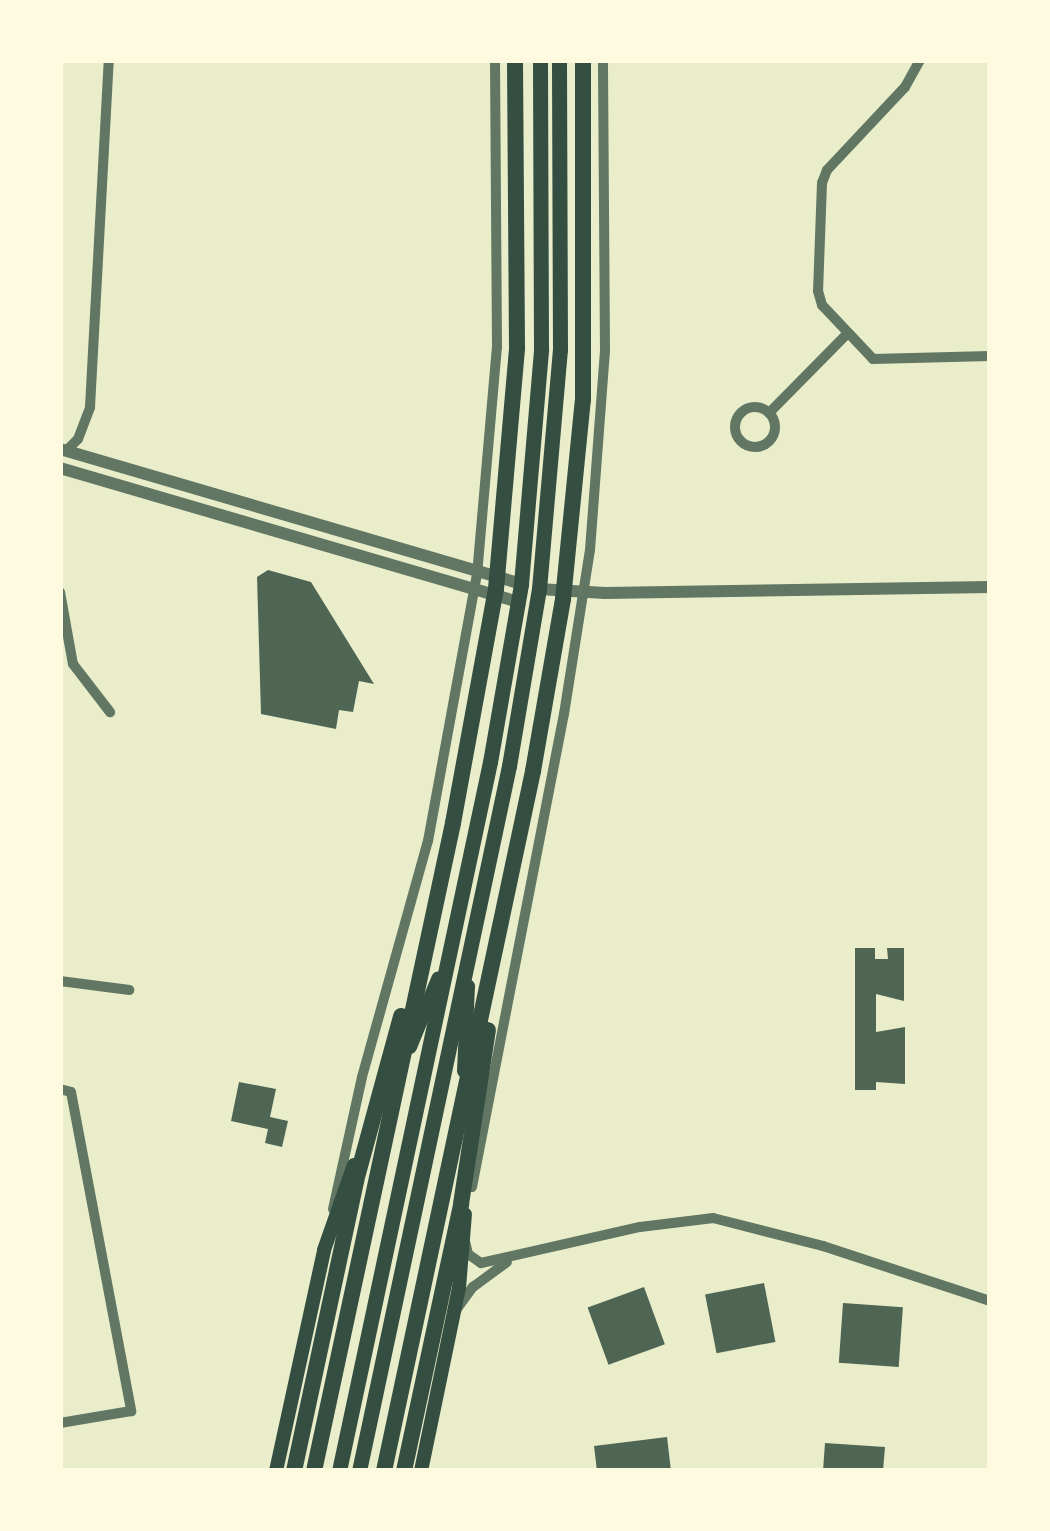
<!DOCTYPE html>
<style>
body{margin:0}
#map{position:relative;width:1050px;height:1531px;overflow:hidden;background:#e9edc9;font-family:Merriweather,serif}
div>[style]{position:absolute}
.building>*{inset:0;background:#4f6655;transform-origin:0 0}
.minor>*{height:10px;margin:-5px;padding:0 5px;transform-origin:5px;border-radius:5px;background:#617663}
.minor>.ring{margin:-5px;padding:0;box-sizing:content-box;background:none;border:10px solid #617663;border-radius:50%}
.tertiary>*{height:12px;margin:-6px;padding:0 6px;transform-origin:6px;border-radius:6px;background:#617663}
.secondary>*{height:14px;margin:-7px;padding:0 7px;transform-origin:7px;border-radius:7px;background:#344e41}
.primary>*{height:15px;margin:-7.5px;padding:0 7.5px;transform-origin:7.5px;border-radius:7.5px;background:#344e41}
.trunk>*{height:16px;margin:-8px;padding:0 8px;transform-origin:8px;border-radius:8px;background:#344e41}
span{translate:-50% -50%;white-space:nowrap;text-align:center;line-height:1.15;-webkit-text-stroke:9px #fefae0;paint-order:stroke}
.frame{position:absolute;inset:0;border:63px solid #fefae0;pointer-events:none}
</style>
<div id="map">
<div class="building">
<div style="clip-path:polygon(268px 570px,311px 582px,374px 684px,359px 681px,353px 712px,339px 710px,336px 729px,261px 714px,257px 577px)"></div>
<div style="clip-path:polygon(855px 948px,875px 948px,875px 959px,888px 959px,887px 948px,904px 948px,904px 1001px,876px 994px,876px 1032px,905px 1027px,905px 1084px,876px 1082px,876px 1090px,855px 1090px)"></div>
<div style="clip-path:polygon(239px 1082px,276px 1089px,270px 1117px,288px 1121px,282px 1147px,265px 1143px,268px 1129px,231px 1121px)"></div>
<div style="left:764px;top:1283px;width:60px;height:60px;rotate:79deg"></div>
<div style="left:644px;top:1287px;width:61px;height:60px;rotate:70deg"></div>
<div style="left:843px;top:1303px;width:60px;height:60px;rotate:4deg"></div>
<div style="clip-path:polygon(667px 1437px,671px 1471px,597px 1471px,594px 1446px)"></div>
<div style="clip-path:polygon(825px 1443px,885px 1447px,883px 1471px,823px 1471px)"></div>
</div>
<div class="minor">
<div style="left:920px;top:60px;width:31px;rotate:119deg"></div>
<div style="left:905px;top:87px;width:114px;rotate:133.2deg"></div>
<div style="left:827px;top:170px;width:14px;rotate:111deg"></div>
<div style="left:822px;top:183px;width:108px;rotate:92.1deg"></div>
<div style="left:818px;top:291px;width:15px;rotate:74deg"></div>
<div style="left:822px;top:305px;width:74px;rotate:46.6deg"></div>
<div style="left:873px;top:359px;width:117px;rotate:-1.5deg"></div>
<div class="ring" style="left:735px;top:407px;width:30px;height:30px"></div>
<div style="left:769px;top:413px;width:112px;rotate:-45.4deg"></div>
<div style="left:66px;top:451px;width:17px;rotate:-45deg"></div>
<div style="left:78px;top:439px;width:34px;rotate:-69deg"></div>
<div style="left:90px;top:407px;width:348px;rotate:-86.9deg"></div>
<div style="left:60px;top:592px;width:73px;rotate:79.8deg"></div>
<div style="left:73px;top:664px;width:61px;rotate:52.4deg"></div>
<div style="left:60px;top:981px;width:70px;rotate:7.4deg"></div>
<div style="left:60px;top:1089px;width:11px;rotate:15deg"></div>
<div style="left:71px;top:1092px;width:325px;rotate:79.3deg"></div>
<div style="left:131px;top:1411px;width:72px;rotate:170.4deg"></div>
<div style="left:472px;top:1187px;width:482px;rotate:-79deg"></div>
<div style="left:564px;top:714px;width:166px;rotate:-81deg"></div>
<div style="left:590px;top:550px;width:200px;rotate:-85.7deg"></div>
<div style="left:605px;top:351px;width:291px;rotate:-90.4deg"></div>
<div style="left:333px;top:1209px;width:135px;rotate:-77.6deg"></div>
<div style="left:362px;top:1077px;width:245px;rotate:-74.4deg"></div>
<div style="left:428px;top:841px;width:270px;rotate:-79.6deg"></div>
<div style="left:477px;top:575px;width:229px;rotate:-85deg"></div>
<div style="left:497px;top:347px;width:287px;rotate:-90.4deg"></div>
<div style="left:465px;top:1241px;width:13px;rotate:77deg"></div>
<div style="left:468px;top:1254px;width:16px;rotate:35deg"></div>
<div style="left:481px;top:1263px;width:163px;rotate:-12.8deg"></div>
<div style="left:640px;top:1227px;width:74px;rotate:-7deg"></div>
<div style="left:713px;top:1218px;width:114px;rotate:14.3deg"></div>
<div style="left:823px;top:1246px;width:176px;rotate:18.2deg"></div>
<div style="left:456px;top:1310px;width:29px;rotate:-54deg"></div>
<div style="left:473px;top:1287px;width:42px;rotate:-36.3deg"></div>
</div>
<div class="tertiary">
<div style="left:60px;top:449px;width:480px;rotate:16.3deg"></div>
<div style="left:60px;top:468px;width:477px;rotate:16.3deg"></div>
<div style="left:539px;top:589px;width:66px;rotate:3.5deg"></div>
<div style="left:605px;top:593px;width:385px;rotate:-0.9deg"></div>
</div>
<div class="secondary">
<div style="left:410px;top:1047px;width:74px;rotate:-67.6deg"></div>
<div style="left:464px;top:1071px;width:85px;rotate:-87.3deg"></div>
<div style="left:276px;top:1471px;width:226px;rotate:-77.7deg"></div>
<div style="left:324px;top:1250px;width:90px;rotate:-70.6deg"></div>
<div style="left:421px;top:1471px;width:187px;rotate:-78.3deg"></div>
<div style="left:459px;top:1288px;width:74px;rotate:-85.4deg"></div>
</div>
<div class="primary">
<div style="left:339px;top:1471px;width:725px;rotate:-77.98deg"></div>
<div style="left:490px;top:762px;width:181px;rotate:-80.1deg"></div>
<div style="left:521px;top:584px;width:236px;rotate:-85.1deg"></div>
<div style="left:541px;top:349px;width:289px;rotate:-90.2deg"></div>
<div style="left:359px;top:1471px;width:721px;rotate:-77.99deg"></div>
<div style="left:509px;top:766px;width:180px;rotate:-80.4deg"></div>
<div style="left:539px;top:589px;width:240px;rotate:-85deg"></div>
<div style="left:560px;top:350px;width:290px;rotate:-90.2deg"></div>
</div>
<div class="trunk">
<div style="left:294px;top:1471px;width:297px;rotate:-77.9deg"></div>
<div style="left:356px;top:1181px;width:171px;rotate:-74.7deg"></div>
<div style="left:314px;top:1471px;width:663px;rotate:-77.89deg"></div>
<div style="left:453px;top:823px;width:238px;rotate:-79.6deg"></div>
<div style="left:496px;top:589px;width:242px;rotate:-85deg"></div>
<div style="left:517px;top:348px;width:288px;rotate:-90.4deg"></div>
<div style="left:384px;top:1471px;width:716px;rotate:-77.98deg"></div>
<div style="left:533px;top:771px;width:175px;rotate:-80.1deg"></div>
<div style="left:563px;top:599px;width:200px;rotate:-84.3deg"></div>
<div style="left:583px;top:400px;width:340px;rotate:-90deg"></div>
<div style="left:404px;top:1471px;width:273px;rotate:-77.9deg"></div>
<div style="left:461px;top:1204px;width:176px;rotate:-81.2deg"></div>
</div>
<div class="frame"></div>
</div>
